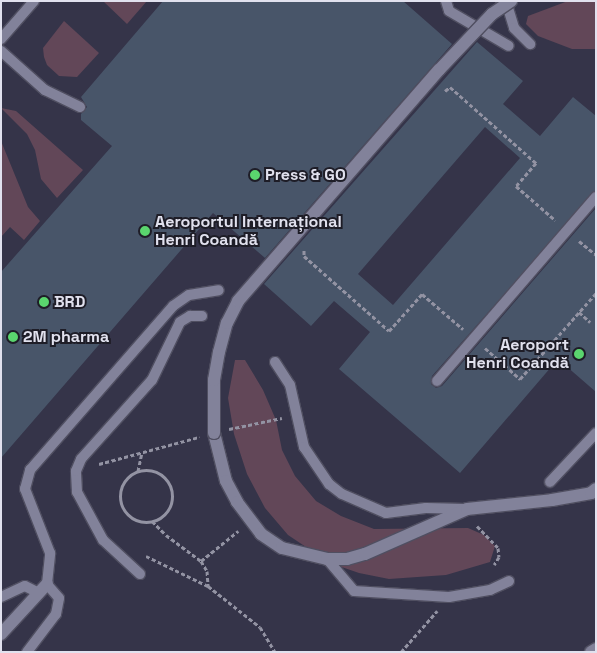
<!DOCTYPE html>
<meta charset="utf-8">
<style>
body{margin:0}
#map{position:relative;width:597px;height:653px;overflow:hidden;background:#353449;font-family:"Space Grotesk",sans-serif}
div>[style]{position:absolute}
.green>*{inset:0;background:#624758}
.building>*{inset:0;background:#485569}
.path>*{height:3px;margin-top:-1.5px;transform-origin:0;background:repeating-linear-gradient(90deg,#9393a3 0 4px,transparent 0 6.5px)}
.path>.ring{margin:-1.5px;padding:0;box-sizing:content-box;background:none;border:3px solid #9393a3;border-radius:50%}
.roads{filter:drop-shadow(1px 0 #504f61) drop-shadow(-1px 0 #504f61) drop-shadow(0 1px #504f61) drop-shadow(0 -1px #504f61)}
.lane>*{height:10px;margin:-5px;padding:0 5px;transform-origin:5px;border-radius:5px;background:#82829a}
.secondary>*{height:12px;margin:-6px;padding:0 6px;transform-origin:6px;border-radius:6px;background:#82829a}
.bridges{filter:drop-shadow(1px 0 #504f61) drop-shadow(-1px 0 #504f61) drop-shadow(0 1px #504f61) drop-shadow(0 -1px #504f61)}
.secondary-bridge>*{height:12px;margin:-6px;padding:0 6px;transform-origin:6px;border-radius:6px;background:#82829a}
.dots>*{width:14px;height:14px;translate:-50% -50%;box-sizing:border-box;border:2px solid #1e1d27;border-radius:50%}
span{translate:-50% -50%;white-space:nowrap;text-align:center;line-height:1.15;-webkit-text-stroke:4px #1e1d27;paint-order:stroke}
.poi-label{font-size:16px;color:#e1e1ee;font-weight:700}
.left{translate:0 -50%;text-align:left}
.right{translate:-100% -50%;text-align:right}
.frame{position:absolute;inset:0;border:2px solid #e1e1ee;pointer-events:none}
</style>
<div id="map">
<div class="green">
<div style="clip-path:polygon(103px 1px,147px 1px,127px 24px)"></div>
<div style="clip-path:polygon(568px 1px,596px 1px,596px 49px,572px 49px,538px 36px,526px 24px,528px 16px)"></div>
<div style="clip-path:polygon(64px 21px,99px 53px,77px 77px,59px 76px,47px 65px,44px 57px,43px 48px)"></div>
<div style="clip-path:polygon(1px 108px,16px 111px,83px 170px,57px 198px,41px 179px,35px 150px,27px 134px)"></div>
<div style="clip-path:polygon(1px 141px,28px 207px,40px 221px,24px 240px,10px 227px,1px 237px)"></div>
<div style="clip-path:polygon(235px 360px,245px 360px,263px 390px,276px 420px,282px 450px,295px 476px,316px 501px,341px 516px,374px 529px,468px 528px,484px 535px,495px 546px,490px 562px,446px 575px,389px 579px,359px 573px,330px 563px,288px 535px,265px 508px,247px 474px,234px 434px,228px 398px)"></div>
</div>
<div class="building">
<div style="clip-path:polygon(163px 1px,403px 1px,452px 44px,265px 258px,213px 213px,1px 458px,1px 272px,112px 146px,81px 120px,81px 114px,87px 107px,81px 97px)"></div>
<div style="clip-path:polygon(evenodd,477px 42px,523px 81px,503px 104px,540px 136px,573px 97px,596px 116px,596px 190px,432px 376px,431px 384px,436px 388px,442px 386px,596px 208px,596px 392px,558px 359px,460px 473px,339px 369px,370px 332px,334px 301px,311px 326px,264px 284px,477px 42px,485px 127px,520px 158px,393px 305px,358px 274px,485px 127px)"></div>
</div>
<div class="path">
<div style="left:445px;top:91px;width:6px;rotate:-39deg"></div>
<div style="left:450px;top:87px;width:115px;rotate:41.5deg"></div>
<div style="left:536px;top:163px;width:30px;rotate:131deg"></div>
<div style="left:516px;top:186px;width:52px;rotate:41.1deg"></div>
<div style="left:579px;top:241px;width:22px;rotate:39deg"></div>
<div style="left:304px;top:250px;width:6px;rotate:90deg"></div>
<div style="left:304px;top:256px;width:113px;rotate:41.4deg"></div>
<div style="left:389px;top:331px;width:50px;rotate:-48.3deg"></div>
<div style="left:422px;top:294px;width:54px;rotate:40.5deg"></div>
<div style="left:579px;top:312px;width:15px;rotate:42deg"></div>
<div style="left:485px;top:348px;width:47px;rotate:41.5deg"></div>
<div style="left:520px;top:379px;width:115px;rotate:-48.5deg"></div>
<div style="left:229px;top:429px;width:54px;rotate:-11.7deg"></div>
<div style="left:99px;top:464px;width:104px;rotate:-15.1deg"></div>
<div class="ring" style="left:120px;top:470px;width:49px;height:49px"></div>
<div style="left:138px;top:471px;width:19px;rotate:-78deg"></div>
<div style="left:152px;top:521px;width:20px;rotate:45deg"></div>
<div style="left:166px;top:535px;width:44px;rotate:36.6deg"></div>
<div style="left:201px;top:561px;width:12px;rotate:59deg"></div>
<div style="left:207px;top:571px;width:15px;rotate:86deg"></div>
<div style="left:477px;top:526px;width:30px;rotate:46deg"></div>
<div style="left:498px;top:548px;width:9px;rotate:84deg"></div>
<div style="left:499px;top:557px;width:9px;rotate:122deg"></div>
<div style="left:146px;top:556px;width:69px;rotate:25.8deg"></div>
<div style="left:208px;top:586px;width:66px;rotate:38.3deg"></div>
<div style="left:260px;top:627px;width:29px;rotate:59deg"></div>
<div style="left:201px;top:561px;width:48px;rotate:-39deg"></div>
<div style="left:401px;top:652px;width:55px;rotate:-48.7deg"></div>
</div>
<div class="roads">
<div class="lane">
<div style="left:446px;top:1px;width:10px;rotate:73deg"></div>
<div style="left:449px;top:11px;width:69px;rotate:30.3deg"></div>
<div style="left:501px;top:1px;width:10px;rotate:45deg"></div>
<div style="left:508px;top:8px;width:21px;rotate:73deg"></div>
<div style="left:514px;top:28px;width:23px;rotate:45deg"></div>
<div style="left:1px;top:39px;width:50px;rotate:-49deg"></div>
<div style="left:1px;top:51px;width:59px;rotate:41.6deg"></div>
<div style="left:45px;top:90px;width:39px;rotate:26deg"></div>
<div style="left:275px;top:362px;width:27px;rotate:57deg"></div>
<div style="left:290px;top:385px;width:64px;rotate:77.3deg"></div>
<div style="left:304px;top:447px;width:45px;rotate:56deg"></div>
<div style="left:329px;top:484px;width:16px;rotate:38deg"></div>
<div style="left:342px;top:494px;width:48px;rotate:23.4deg"></div>
<div style="left:386px;top:513px;width:40px;rotate:-7.1deg"></div>
<div style="left:426px;top:508px;width:40px;rotate:1.4deg"></div>
<div style="left:437px;top:381px;width:243px;rotate:-49.2deg"></div>
<div style="left:550px;top:482px;width:67px;rotate:-46.8deg"></div>
<div style="left:327px;top:559px;width:42px;rotate:49.8deg"></div>
<div style="left:354px;top:591px;width:95px;rotate:3.6deg"></div>
<div style="left:449px;top:597px;width:42px;rotate:-9.7deg"></div>
<div style="left:490px;top:590px;width:21px;rotate:-25deg"></div>
<div style="left:140px;top:574px;width:50px;rotate:-137.4deg"></div>
<div style="left:103px;top:540px;width:55px;rotate:-118.4deg"></div>
<div style="left:77px;top:492px;width:21px;rotate:-93deg"></div>
<div style="left:76px;top:471px;width:13px;rotate:-67deg"></div>
<div style="left:81px;top:459px;width:106px;rotate:-48.1deg"></div>
<div style="left:152px;top:380px;width:64px;rotate:-64.2deg"></div>
<div style="left:180px;top:322px;width:12px;rotate:-31deg"></div>
<div style="left:190px;top:316px;width:12px"></div>
<div style="left:1px;top:597px;width:26px;rotate:-25deg"></div>
<div style="left:25px;top:586px;width:16px;rotate:27deg"></div>
<div style="left:27px;top:652px;width:48px;rotate:-52.7deg"></div>
<div style="left:56px;top:614px;width:16px;rotate:-79deg"></div>
<div style="left:59px;top:598px;width:18px;rotate:-131deg"></div>
<div style="left:47px;top:584px;width:31px;rotate:-84deg"></div>
<div style="left:50px;top:553px;width:69px;rotate:-111.3deg"></div>
<div style="left:25px;top:489px;width:20px;rotate:-75deg"></div>
<div style="left:30px;top:470px;width:218px;rotate:-48.9deg"></div>
<div style="left:173px;top:306px;width:19px;rotate:-35deg"></div>
<div style="left:189px;top:295px;width:30px;rotate:-9deg"></div>
</div>
<div class="secondary">
<div style="left:214px;top:433px;width:49px;rotate:76deg"></div>
<div style="left:226px;top:481px;width:24px;rotate:62deg"></div>
<div style="left:237px;top:502px;width:40px;rotate:53deg"></div>
<div style="left:261px;top:534px;width:25px;rotate:34deg"></div>
<div style="left:282px;top:548px;width:46px;rotate:13.7deg"></div>
<div style="left:327px;top:559px;width:20px"></div>
<div style="left:347px;top:559px;width:19px;rotate:-16deg"></div>
<div style="left:365px;top:554px;width:111px;rotate:-23.8deg"></div>
<div style="left:467px;top:509px;width:85px;rotate:-6deg"></div>
<div style="left:552px;top:500px;width:40px;rotate:-10deg"></div>
<div style="left:591px;top:493px;width:6px;rotate:-39deg"></div>
<div style="left:1px;top:634px;width:68px;rotate:-47.4deg"></div>
<div style="left:591px;top:652px;width:6px;rotate:-31deg"></div>
</div>
</div>
<div class="bridges">
<div class="secondary-bridge">
<div style="left:214px;top:433px;width:53px;rotate:-90deg"></div>
<div style="left:214px;top:380px;width:28px;rotate:-80deg"></div>
<div style="left:219px;top:352px;width:30px;rotate:-75deg"></div>
<div style="left:227px;top:323px;width:25px;rotate:-63deg"></div>
<div style="left:238px;top:301px;width:306px;rotate:-49deg"></div>
<div style="left:439px;top:70px;width:77px;rotate:-46.6deg"></div>
<div style="left:492px;top:14px;width:23px;rotate:-34deg"></div>
</div>
</div>
<div class="dots">
<div style="left:255px;top:175px;background:#5ad56e"></div>
<div style="left:145px;top:231px;background:#5ad56e"></div>
<div style="left:44px;top:302px;background:#5ad56e"></div>
<div style="left:13px;top:337px;background:#5ad56e"></div>
<div style="left:579px;top:354px;background:#5ad56e"></div>
</div>
<div class="poi-label">
<span class="left" style="left:265px;top:175px">Press &amp; GO</span>
<span class="left" style="left:155px;top:231px">Aeroportul Internațional<br>Henri Coandă</span>
<span class="left" style="left:54px;top:302px">BRD</span>
<span class="left" style="left:23px;top:337px">2M pharma</span>
<span class="right" style="left:569px;top:354px">Aeroport<br>Henri Coandă</span>
</div>
<div class="frame"></div>
</div>
